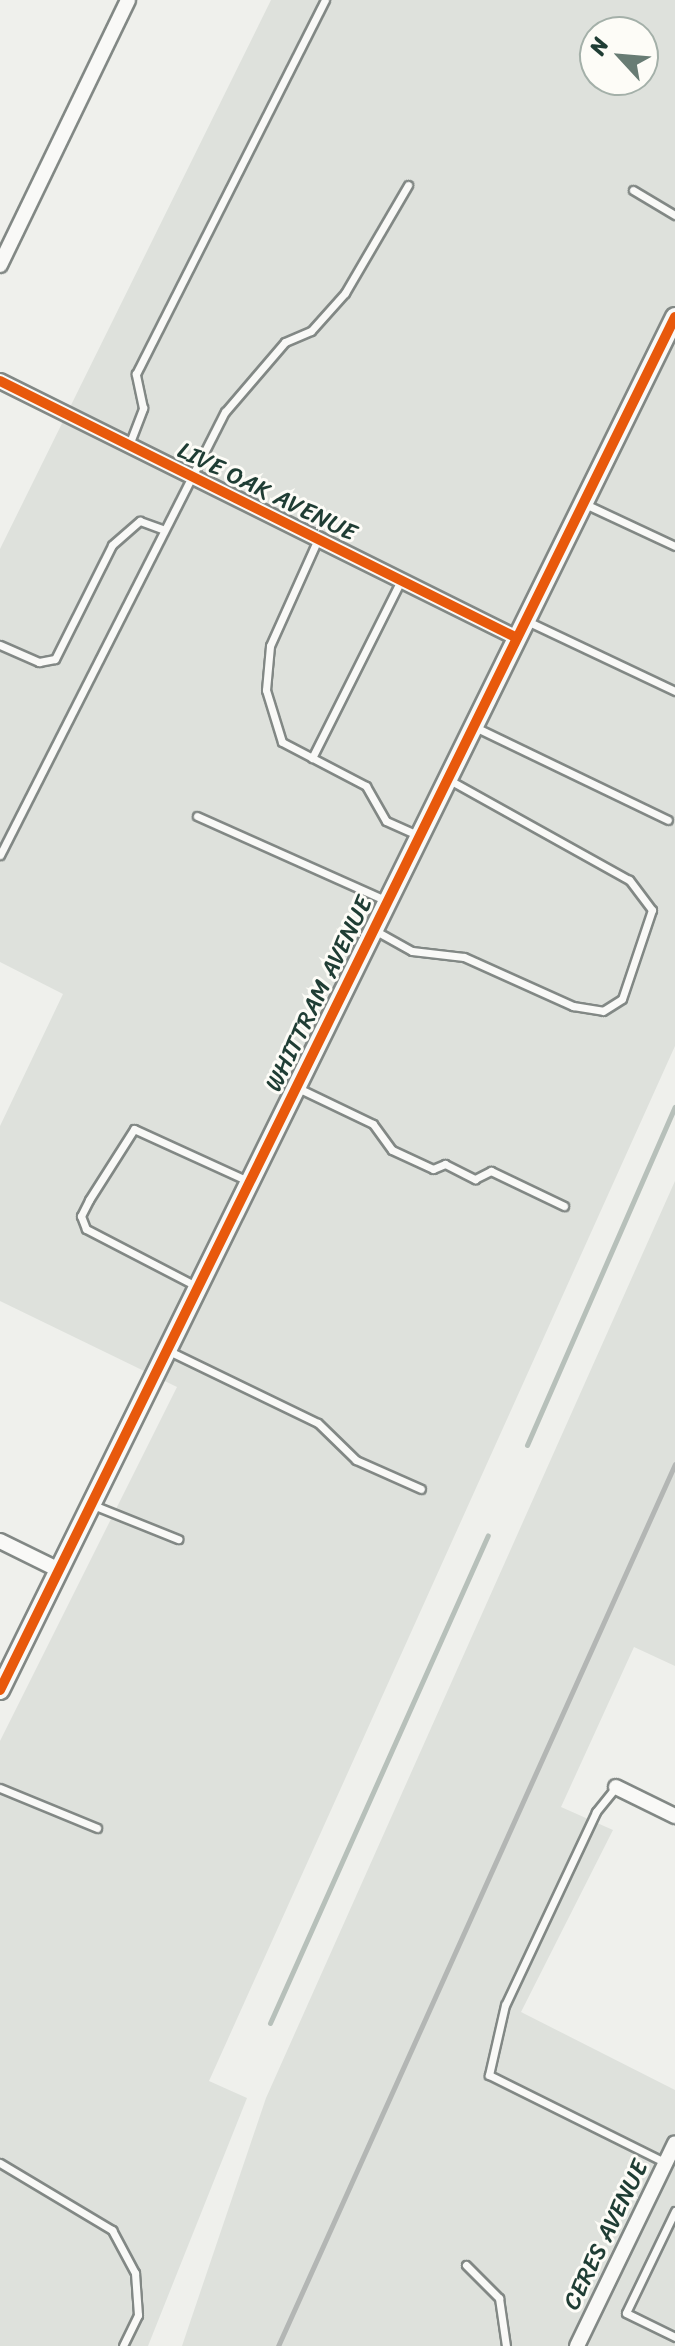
<!DOCTYPE html>
<style>
body{margin:0}
#map{position:relative;width:675px;height:2346px;overflow:hidden;background:#eff0ec;font-family:Sriracha,sans-serif}
div>[style]{position:absolute}
.built>*{inset:0;background:#dee1dc}
.stream>*{height:5px;margin:-2.5px;padding:0 2.5px;transform-origin:2.5px;border-radius:2.5px;background:#b7c0ba}
.roads{filter:drop-shadow(2px 0 #828885) drop-shadow(-2px 0 #828885) drop-shadow(0 2px #828885) drop-shadow(0 -2px #828885)}
.service>*{height:7px;margin:-3.5px;padding:0 3.5px;transform-origin:3.5px;border-radius:3.5px;background:#f9f9f7}
.minor>*{height:14px;margin:-7px;padding:0 7px;transform-origin:7px;border-radius:7px;background:#f9f9f7}
.tertiary>*{height:18px;margin:-9px;padding:0 9px;transform-origin:9px;border-radius:9px;background:#f9f9f7}
.rail>*{height:5px;margin:-2.5px;padding:0 2.5px;transform-origin:2.5px;border-radius:2.5px;background:#b3b6b4}
.cycleway>*{height:10px;margin:-5px;padding:0 5px;transform-origin:5px;border-radius:5px;background:#e8590c}
span{translate:-50% -50%;white-space:nowrap;text-align:center;line-height:1.15;-webkit-text-stroke:6px #fdfcf7;paint-order:stroke}
.street-label{font-size:24px;color:#1f3d34}
.north{position:absolute;left:579px;top:16px;width:80px;height:80px;box-sizing:border-box;background:#fdfcf7;border:2px solid #a4b0a9;border-radius:50%;rotate:296deg;font-size:22px;font-weight:700;line-height:32px;text-align:center;color:#1f3d34}
.north::after{content:'';display:block;margin:auto;width:28px;height:36px;background:#687c74;clip-path:polygon(50% 0,100% 100%,50% 72%,0 100%)}
</style>
<div id="map">
<div class="built">
<div style="clip-path:polygon(evenodd,271px 0,675px 0,675px 1046px,209px 2081px,247px 2098px,148px 2346px,0 2346px,0 1741px,177px 1387px,0 1301px,0 1126px,63px 994px,0 962px,0 549px,271px 0,595px 32px,643px 32px,643px 80px,595px 80px,595px 32px)"></div>
<div style="clip-path:polygon(675px 1181px,675px 1666px,634px 1647px,561px 1807px,613px 1830px,521px 2012px,675px 2090px,675px 2346px,182px 2346px,266px 2098px)"></div>
</div>
<div class="stream">
<div style="left:527px;top:1445px;width:369px;rotate:-66.4deg"></div>
<div style="left:270px;top:2023px;width:534px;rotate:-65.93deg"></div>
</div>
<div class="roads">
<div class="service">
<div style="left:633px;top:190px;width:49px;rotate:30.8deg"></div>
<div style="left:129px;top:445px;width:40px;rotate:-69deg"></div>
<div style="left:143px;top:408px;width:35px;rotate:-102deg"></div>
<div style="left:136px;top:374px;width:419px;rotate:-63.2deg"></div>
<div style="left:585px;top:504px;width:99px;rotate:25deg"></div>
<div style="left:318px;top:539px;width:117px;rotate:114.2deg"></div>
<div style="left:270px;top:646px;width:44px;rotate:95.2deg"></div>
<div style="left:266px;top:690px;width:54px;rotate:72.9deg"></div>
<div style="left:282px;top:742px;width:95px;rotate:27.6deg"></div>
<div style="left:366px;top:786px;width:40px;rotate:60.3deg"></div>
<div style="left:386px;top:821px;width:35px;rotate:24deg"></div>
<div style="left:527px;top:621px;width:164px;rotate:25.3deg"></div>
<div style="left:0;top:645px;width:43px;rotate:23.6deg"></div>
<div style="left:39px;top:662px;width:16px;rotate:-11deg"></div>
<div style="left:55px;top:659px;width:127px;rotate:-63.4deg"></div>
<div style="left:112px;top:545px;width:37px;rotate:-41deg"></div>
<div style="left:140px;top:521px;width:23px;rotate:20deg"></div>
<div style="left:475px;top:727px;width:214px;rotate:25.7deg"></div>
<div style="left:312px;top:758px;width:199px;rotate:-63.4deg"></div>
<div style="left:197px;top:816px;width:206px;rotate:24.1deg"></div>
<div style="left:0;top:855px;width:497px;rotate:-63.1deg"></div>
<div style="left:225px;top:412px;width:92px;rotate:-49.4deg"></div>
<div style="left:285px;top:342px;width:28px;rotate:-23deg"></div>
<div style="left:311px;top:331px;width:51px;rotate:-48.2deg"></div>
<div style="left:345px;top:293px;width:125px;rotate:-59.7deg"></div>
<div style="left:376px;top:931px;width:41px;rotate:29.1deg"></div>
<div style="left:412px;top:951px;width:52px;rotate:6.6deg"></div>
<div style="left:464px;top:957px;width:120px;rotate:24.2deg"></div>
<div style="left:573px;top:1006px;width:30px;rotate:9deg"></div>
<div style="left:603px;top:1011px;width:22px;rotate:-32deg"></div>
<div style="left:622px;top:999px;width:94px;rotate:-71.4deg"></div>
<div style="left:652px;top:910px;width:38px;rotate:-127deg"></div>
<div style="left:629px;top:880px;width:206px;rotate:-150.9deg"></div>
<div style="left:298px;top:1088px;width:83px;rotate:25.6deg"></div>
<div style="left:373px;top:1124px;width:32px;rotate:54deg"></div>
<div style="left:392px;top:1150px;width:45px;rotate:24.9deg"></div>
<div style="left:433px;top:1169px;width:13px;rotate:-23deg"></div>
<div style="left:445px;top:1164px;width:34px;rotate:27deg"></div>
<div style="left:475px;top:1179px;width:18px;rotate:-27deg"></div>
<div style="left:491px;top:1171px;width:81px;rotate:25.6deg"></div>
<div style="left:196px;top:1286px;width:124px;rotate:-152.6deg"></div>
<div style="left:86px;top:1229px;width:14px;rotate:-111deg"></div>
<div style="left:81px;top:1216px;width:18px;rotate:-63deg"></div>
<div style="left:89px;top:1200px;width:84px;rotate:-57.6deg"></div>
<div style="left:134px;top:1129px;width:125px;rotate:24.5deg"></div>
<div style="left:169px;top:1351px;width:165px;rotate:25.8deg"></div>
<div style="left:318px;top:1423px;width:53px;rotate:44.2deg"></div>
<div style="left:356px;top:1460px;width:71px;rotate:24deg"></div>
<div style="left:93px;top:1505px;width:92px;rotate:21.8deg"></div>
<div style="left:616px;top:1787px;width:32px;rotate:129deg"></div>
<div style="left:596px;top:1812px;width:213px;rotate:115.2deg"></div>
<div style="left:505px;top:2005px;width:72px;rotate:102.9deg"></div>
<div style="left:489px;top:2075px;width:198px;rotate:26.4deg"></div>
<div style="left:0;top:1788px;width:105px;rotate:22.4deg"></div>
<div style="left:0;top:2163px;width:131px;rotate:30.9deg"></div>
<div style="left:112px;top:2230px;width:49px;rotate:61.9deg"></div>
<div style="left:135px;top:2273px;width:42px;rotate:85.9deg"></div>
<div style="left:138px;top:2315px;width:34px;rotate:116deg"></div>
<div style="left:675px;top:2211px;width:113px;rotate:115.7deg"></div>
<div style="left:626px;top:2313px;width:55px;rotate:26.1deg"></div>
<div style="left:466px;top:2265px;width:47px;rotate:45deg"></div>
<div style="left:499px;top:2298px;width:49px;rotate:81.7deg"></div>
</div>
<div class="minor">
<div style="left:0;top:265px;width:294px;rotate:-64.2deg"></div>
<div style="left:0;top:381px;width:577px;rotate:26.43deg"></div>
<div style="left:0;top:1541px;width:66px;rotate:26.2deg"></div>
<div style="left:616px;top:1787px;width:66px;rotate:26.2deg"></div>
<div style="left:577px;top:2346px;width:225px;rotate:-64.2deg"></div>
</div>
<div class="tertiary">
<div style="left:0;top:1690px;width:1530px;rotate:-63.82deg"></div>
</div>
</div>
<div class="rail">
<div style="left:278px;top:2346px;width:967px;rotate:-65.77deg"></div>
</div>
<div class="cycleway">
<div style="left:0;top:381px;width:577px;rotate:26.43deg"></div>
<div style="left:0;top:1690px;width:1530px;rotate:-63.82deg"></div>
</div>
<div class="street-label">
<span style="left:267px;top:492px;rotate:26deg">LIVE OAK AVENUE</span>
<span style="left:319px;top:994px;rotate:-64deg">WHITTRAM AVENUE</span>
<span style="left:606px;top:2235px;rotate:-64deg">CERES AVENUE</span>
</div>
<div class="north">N</div>
</div>
